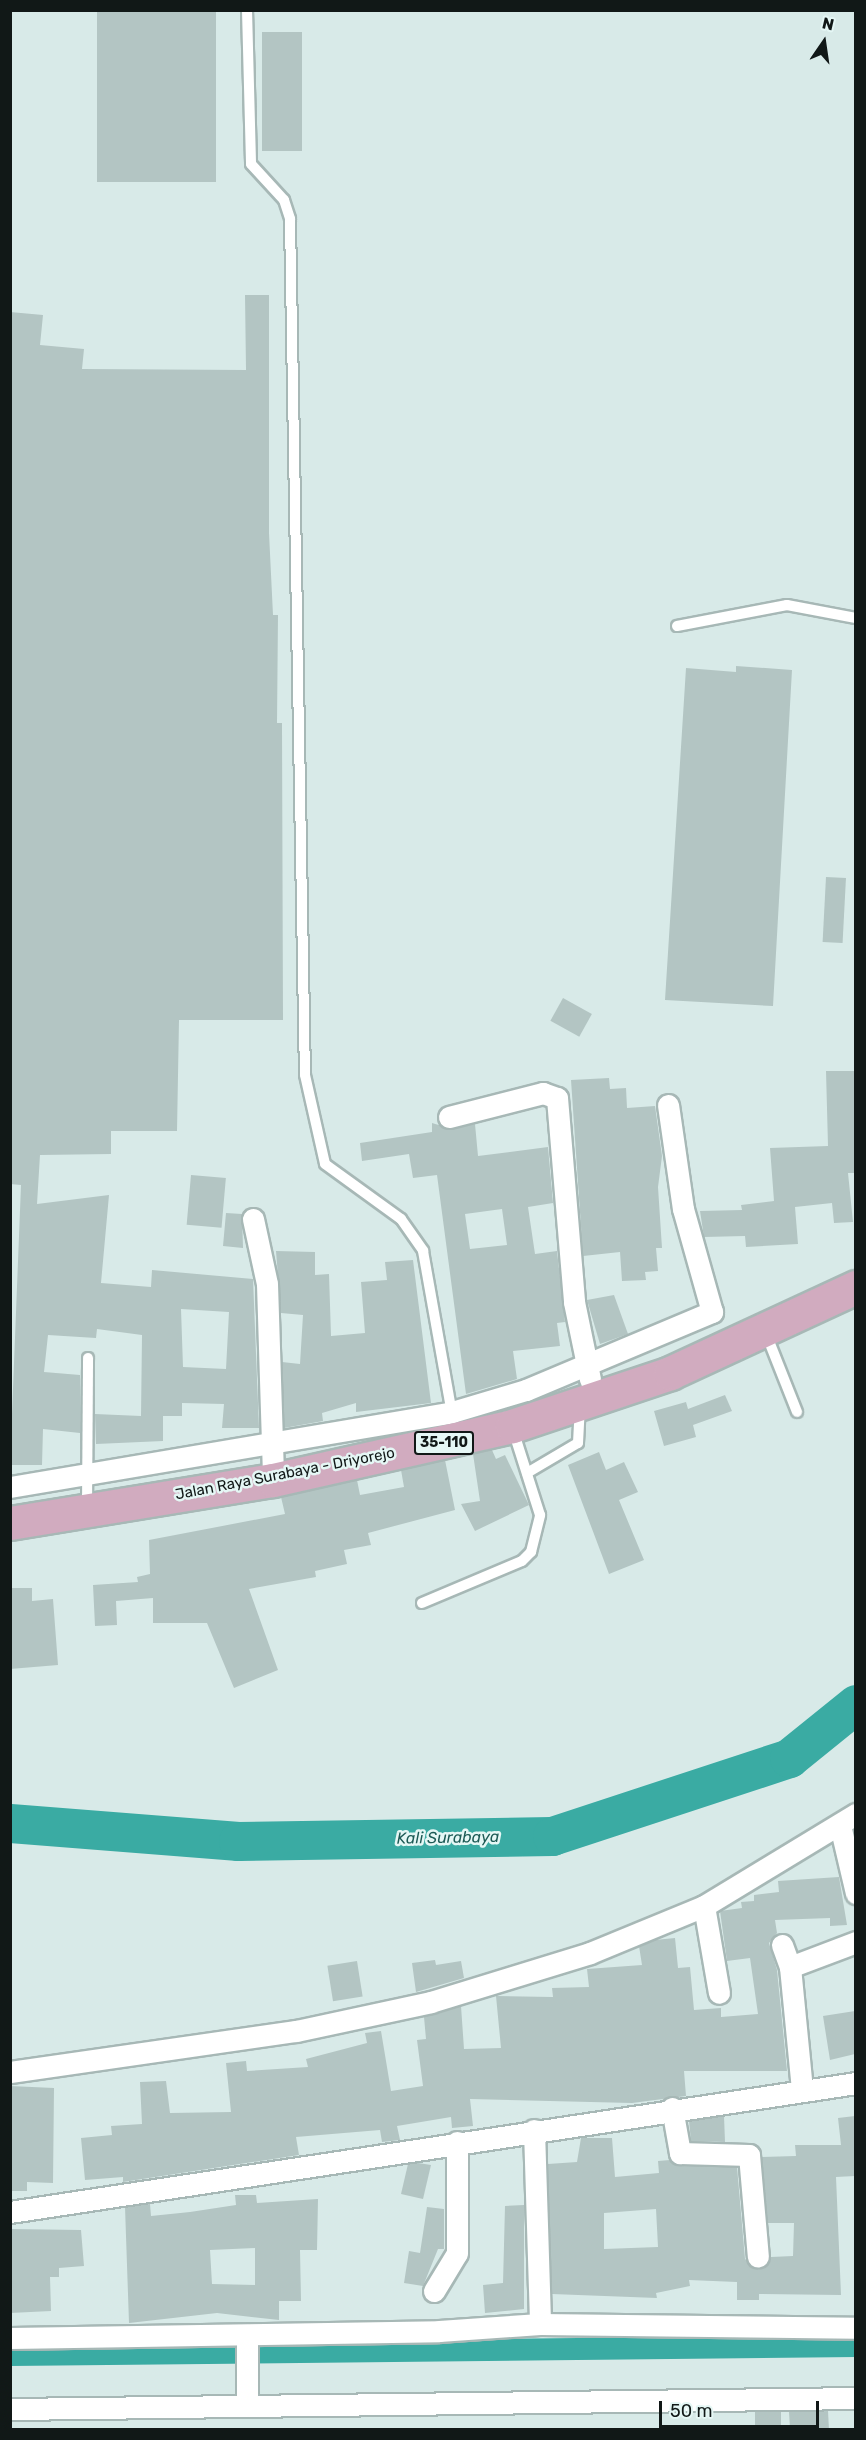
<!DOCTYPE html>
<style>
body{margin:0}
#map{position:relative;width:866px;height:2440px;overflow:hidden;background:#d8eae8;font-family:Rubik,sans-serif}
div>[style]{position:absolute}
.canal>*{height:22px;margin:-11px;padding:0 11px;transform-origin:11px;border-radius:11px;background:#3aaba3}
.river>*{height:39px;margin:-19.5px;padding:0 19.5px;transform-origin:19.5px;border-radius:19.5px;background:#3aaba3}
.building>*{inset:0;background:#b3c5c3;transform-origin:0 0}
.roads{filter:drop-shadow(2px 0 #a7b8b6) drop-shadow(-2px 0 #a7b8b6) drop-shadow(0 2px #a7b8b6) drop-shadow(0 -2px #a7b8b6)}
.lane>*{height:10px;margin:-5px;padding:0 5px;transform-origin:5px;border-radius:5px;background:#fff}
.street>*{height:21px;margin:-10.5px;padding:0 10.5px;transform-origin:10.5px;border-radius:10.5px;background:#fff}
.primary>*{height:33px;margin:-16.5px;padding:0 16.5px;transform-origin:16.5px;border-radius:16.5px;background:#d1abbf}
span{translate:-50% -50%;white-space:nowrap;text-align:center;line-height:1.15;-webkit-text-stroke:5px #e5f7f5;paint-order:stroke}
.shield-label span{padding:2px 4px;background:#e5f7f5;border:2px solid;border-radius:4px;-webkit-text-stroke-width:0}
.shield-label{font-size:14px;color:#111817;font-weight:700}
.street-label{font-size:15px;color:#111817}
.water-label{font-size:16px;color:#1c5a55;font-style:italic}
.frame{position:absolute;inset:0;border:12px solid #111817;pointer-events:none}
.north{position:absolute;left:794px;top:12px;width:60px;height:60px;-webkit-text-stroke:4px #e5f7f5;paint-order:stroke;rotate:13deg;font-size:16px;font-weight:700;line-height:24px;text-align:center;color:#111817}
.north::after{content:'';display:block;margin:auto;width:21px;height:27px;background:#111817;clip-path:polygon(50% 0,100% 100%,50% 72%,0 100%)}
.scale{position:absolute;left:659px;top:2401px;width:160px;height:27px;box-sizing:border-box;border:3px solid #111817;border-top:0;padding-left:8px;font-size:18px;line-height:21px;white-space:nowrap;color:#111817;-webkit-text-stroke:4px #e5f7f5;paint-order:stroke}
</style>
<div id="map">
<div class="canal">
<div style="left:10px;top:2355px;width:846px;rotate:-0.61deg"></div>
</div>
<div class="river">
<div style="left:10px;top:1823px;width:229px;rotate:4.5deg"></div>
<div style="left:238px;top:1841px;width:314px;rotate:-0.9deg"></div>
<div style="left:552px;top:1836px;width:250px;rotate:-18.2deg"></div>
<div style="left:789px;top:1758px;width:86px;rotate:-38.9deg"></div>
</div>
<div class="building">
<div style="left:97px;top:10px;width:119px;height:172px"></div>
<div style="left:262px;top:32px;width:40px;height:119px"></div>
<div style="clip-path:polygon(evenodd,245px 295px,269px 295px,269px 533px,273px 615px,278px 615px,277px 723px,282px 723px,283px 1020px,179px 1020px,177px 1131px,111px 1131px,111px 1154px,40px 1155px,37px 1204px,109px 1195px,101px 1283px,151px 1287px,152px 1270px,253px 1279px,259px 1428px,222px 1428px,224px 1404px,182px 1403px,182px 1416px,163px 1416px,163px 1441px,96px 1444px,95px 1414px,141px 1416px,142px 1335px,97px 1329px,96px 1338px,48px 1335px,44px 1372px,80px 1375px,80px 1433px,43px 1429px,42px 1465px,10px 1465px,21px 1185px,10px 1184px,10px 312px,43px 315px,40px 345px,84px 349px,82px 369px,246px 370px,245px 295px,181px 1309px,229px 1312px,226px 1369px,183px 1367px,181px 1309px)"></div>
<div style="clip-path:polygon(736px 666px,792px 670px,773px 1006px,665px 1000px,686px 668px,736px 672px)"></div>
<div style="left:826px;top:877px;width:20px;height:65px;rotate:3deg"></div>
<div style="left:563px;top:998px;width:33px;height:26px;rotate:29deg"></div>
<div style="clip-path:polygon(826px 1071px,855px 1071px,855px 1173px,848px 1173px,853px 1222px,834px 1223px,832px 1203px,795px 1207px,798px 1244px,746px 1247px,745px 1236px,704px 1237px,700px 1211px,742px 1210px,741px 1205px,774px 1201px,770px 1148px,828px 1146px)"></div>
<div style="clip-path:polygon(609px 1078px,610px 1089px,626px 1088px,627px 1108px,655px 1106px,662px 1156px,658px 1187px,662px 1248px,656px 1248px,658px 1271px,645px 1272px,646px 1280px,622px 1281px,620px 1252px,583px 1256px,571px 1080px)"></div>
<div style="clip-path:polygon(evenodd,432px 1123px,452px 1129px,475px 1124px,478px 1156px,548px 1147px,553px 1203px,528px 1207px,535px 1254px,557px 1251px,565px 1322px,557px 1323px,560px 1346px,513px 1351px,517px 1379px,466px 1394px,437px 1175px,413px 1178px,409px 1154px,362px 1161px,360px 1143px,432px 1132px,432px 1123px,502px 1209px,507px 1245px,470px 1249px,465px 1214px,502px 1209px)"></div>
<div style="left:191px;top:1175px;width:35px;height:50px;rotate:5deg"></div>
<div style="clip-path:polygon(226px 1213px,242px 1214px,243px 1248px,223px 1246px)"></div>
<div style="clip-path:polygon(276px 1251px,315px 1252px,315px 1275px,329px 1274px,331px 1336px,365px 1333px,361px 1282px,387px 1280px,385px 1262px,413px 1260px,431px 1403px,356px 1412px,356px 1403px,322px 1413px,323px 1421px,284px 1428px,282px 1362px,300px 1364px,303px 1315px,281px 1313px)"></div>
<div style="clip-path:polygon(614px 1295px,628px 1334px,600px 1344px,587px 1300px)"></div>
<div style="clip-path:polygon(725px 1395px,732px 1411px,693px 1425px,696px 1437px,664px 1446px,654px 1411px,686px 1402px,688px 1409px)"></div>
<div style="clip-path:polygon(492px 1450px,496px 1459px,505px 1455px,529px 1505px,475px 1531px,461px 1504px,480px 1501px,473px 1454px)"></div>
<div style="clip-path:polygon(599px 1452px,606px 1470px,624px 1462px,638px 1492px,619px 1500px,644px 1560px,609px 1574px,568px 1465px)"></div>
<div style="clip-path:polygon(445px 1460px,455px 1510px,368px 1533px,371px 1545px,344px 1550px,347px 1564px,315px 1571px,316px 1577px,249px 1589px,278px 1670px,234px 1688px,207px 1623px,153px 1623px,153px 1598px,116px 1601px,117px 1625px,95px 1626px,93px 1585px,138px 1582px,137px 1577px,150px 1574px,149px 1540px,285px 1514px,281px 1497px,357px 1480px,360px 1495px,404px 1487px,401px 1470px)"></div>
<div style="clip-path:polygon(10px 1588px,32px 1588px,32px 1601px,53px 1599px,58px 1665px,10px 1669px)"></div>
<div style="clip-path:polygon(839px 1877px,847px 1925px,830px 1926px,830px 1918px,775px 1920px,777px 1933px,769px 1943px,777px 1970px,787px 2071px,684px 2071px,686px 2096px,632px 2103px,470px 2099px,473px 2126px,452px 2128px,451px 2117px,397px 2126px,400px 2140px,382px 2142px,380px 2130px,296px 2137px,299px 2155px,123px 2182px,123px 2177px,85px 2180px,81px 2138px,112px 2135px,111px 2126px,142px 2124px,140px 2082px,166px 2081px,170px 2113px,231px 2112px,226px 2063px,246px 2061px,247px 2071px,308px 2067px,306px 2059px,367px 2043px,365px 2033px,381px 2031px,391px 2091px,423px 2086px,417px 2040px,426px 2039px,424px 2017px,461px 2006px,464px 2049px,501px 2048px,496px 1996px,553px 1997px,552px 1988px,589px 1987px,587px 1969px,642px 1965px,639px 1946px,655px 1940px,675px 1938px,678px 1968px,690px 1967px,694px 2010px,721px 2008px,721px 2017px,758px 2014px,750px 1958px,727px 1961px,720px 1911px,742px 1908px,741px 1902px,754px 1901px,754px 1895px,779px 1892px,778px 1881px)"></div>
<div style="clip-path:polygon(435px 1960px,436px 1965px,461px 1961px,464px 1978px,416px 1992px,412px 1963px)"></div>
<div style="left:357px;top:1961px;width:36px;height:30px;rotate:81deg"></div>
<div style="clip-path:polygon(855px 2011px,855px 2054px,830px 2060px,823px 2016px)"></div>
<div style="clip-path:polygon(10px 2086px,54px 2088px,53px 2183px,27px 2182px,27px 2191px,10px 2191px)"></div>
<div style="clip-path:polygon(724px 2116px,725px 2142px,691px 2141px,689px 2121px)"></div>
<div style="clip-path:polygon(evenodd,855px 2116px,855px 2176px,836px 2177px,841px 2295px,759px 2294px,759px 2300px,737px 2300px,737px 2282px,689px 2280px,690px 2286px,656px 2293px,657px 2298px,552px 2294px,548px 2164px,577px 2162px,581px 2138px,612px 2138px,615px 2177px,659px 2173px,658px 2161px,670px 2160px,680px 2166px,737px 2167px,745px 2259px,759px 2270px,771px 2257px,793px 2256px,794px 2223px,768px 2223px,762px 2157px,796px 2156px,795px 2145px,841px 2145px,838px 2118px,855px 2116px,656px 2209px,658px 2247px,604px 2249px,604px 2213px,656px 2209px)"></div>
<div style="clip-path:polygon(418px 2163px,431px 2165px,423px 2199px,401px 2194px,408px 2164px)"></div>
<div style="clip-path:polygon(evenodd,235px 2195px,256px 2195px,257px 2203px,318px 2199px,317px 2250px,300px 2250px,301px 2301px,279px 2301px,279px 2320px,217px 2313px,129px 2323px,125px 2207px,150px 2204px,151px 2216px,190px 2212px,236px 2205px,235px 2195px,255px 2248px,255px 2285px,212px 2284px,210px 2250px,255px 2248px)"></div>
<div style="clip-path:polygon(524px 2205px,524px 2309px,485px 2313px,483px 2285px,503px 2283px,505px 2206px)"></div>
<div style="clip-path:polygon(427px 2207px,444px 2209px,444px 2249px,438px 2249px,423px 2286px,404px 2283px,409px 2251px,420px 2253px)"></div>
<div style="clip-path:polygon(10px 2229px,81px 2230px,84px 2266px,59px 2268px,59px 2277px,50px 2277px,51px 2311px,10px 2313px)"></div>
<div style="clip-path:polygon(828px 2411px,829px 2430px,790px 2428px,789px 2412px)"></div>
<div style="left:755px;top:2412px;width:26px;height:14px"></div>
</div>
<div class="roads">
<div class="lane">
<div style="left:247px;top:10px;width:154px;rotate:88.5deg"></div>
<div style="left:251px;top:164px;width:49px;rotate:47.5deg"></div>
<div style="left:284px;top:200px;width:20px;rotate:72deg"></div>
<div style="left:290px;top:219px;width:856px;rotate:89deg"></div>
<div style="left:305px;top:1075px;width:91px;rotate:77.3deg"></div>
<div style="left:325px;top:1164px;width:94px;rotate:35.9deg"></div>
<div style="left:401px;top:1219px;width:39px;rotate:55deg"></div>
<div style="left:423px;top:1251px;width:166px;rotate:79.9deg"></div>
<div style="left:677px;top:626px;width:112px;rotate:-10.8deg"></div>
<div style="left:787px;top:605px;width:70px;rotate:10.7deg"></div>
<div style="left:765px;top:1331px;width:87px;rotate:68.4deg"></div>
<div style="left:527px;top:1473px;width:59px;rotate:-30.5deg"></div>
<div style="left:578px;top:1443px;width:36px;rotate:-87deg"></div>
<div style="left:87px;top:1508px;width:150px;rotate:-89.6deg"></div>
<div style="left:422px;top:1603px;width:108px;rotate:-22.8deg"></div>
<div style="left:522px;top:1561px;width:13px;rotate:-45deg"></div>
<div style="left:531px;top:1552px;width:38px;rotate:-76deg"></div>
<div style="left:540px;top:1515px;width:89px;rotate:-107.6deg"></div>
</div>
<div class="street">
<div style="left:449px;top:1117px;width:97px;rotate:-14.3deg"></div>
<div style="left:543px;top:1093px;width:15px;rotate:20deg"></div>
<div style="left:557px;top:1098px;width:205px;rotate:85.2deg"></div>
<div style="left:574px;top:1302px;width:79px;rotate:78.3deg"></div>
<div style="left:253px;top:1219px;width:66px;rotate:77.8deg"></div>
<div style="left:267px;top:1284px;width:196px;rotate:88.2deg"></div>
<div style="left:10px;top:1487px;width:448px;rotate:-9.6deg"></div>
<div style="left:452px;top:1412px;width:77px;rotate:-16.6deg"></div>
<div style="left:526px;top:1390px;width:202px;rotate:-22.8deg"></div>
<div style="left:712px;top:1312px;width:107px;rotate:-105.7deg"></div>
<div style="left:683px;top:1209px;width:105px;rotate:-98.2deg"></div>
<div style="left:840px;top:1825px;width:70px;rotate:76.8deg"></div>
<div style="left:704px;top:1906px;width:88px;rotate:80.2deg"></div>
<div style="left:782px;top:1945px;width:23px;rotate:70deg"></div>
<div style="left:790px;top:1967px;width:124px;rotate:84.4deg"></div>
<div style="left:790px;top:1967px;width:71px;rotate:-20.7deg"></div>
<div style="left:10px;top:2072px;width:289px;rotate:-8.2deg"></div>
<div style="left:296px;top:2031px;width:138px;rotate:-12.1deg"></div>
<div style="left:431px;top:2002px;width:166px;rotate:-17.1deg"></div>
<div style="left:590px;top:1953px;width:123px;rotate:-22.4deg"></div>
<div style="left:704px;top:1906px;width:178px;rotate:-31.2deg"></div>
<div style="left:672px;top:2108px;width:46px;rotate:79.9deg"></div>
<div style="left:680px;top:2153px;width:69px;rotate:1.7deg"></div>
<div style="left:749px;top:2155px;width:102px;rotate:85deg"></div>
<div style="left:534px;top:2130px;width:194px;rotate:88.2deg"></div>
<div style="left:10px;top:2212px;width:856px;rotate:-8.67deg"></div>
<div style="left:434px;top:2291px;width:44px;rotate:-58.8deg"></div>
<div style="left:457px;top:2253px;width:111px;rotate:-90deg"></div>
<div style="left:10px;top:2338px;width:429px;rotate:-0.9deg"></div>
<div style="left:439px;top:2331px;width:101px;rotate:-4deg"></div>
<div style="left:540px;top:2324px;width:316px;rotate:0.7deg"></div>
<div style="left:247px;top:2402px;width:66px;rotate:-90deg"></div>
<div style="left:10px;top:2409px;width:846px;rotate:-0.74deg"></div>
</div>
<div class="primary">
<div style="left:10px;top:1523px;width:266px;rotate:-9.3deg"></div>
<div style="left:273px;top:1480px;width:245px;rotate:-12.7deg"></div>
<div style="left:512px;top:1426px;width:167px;rotate:-18.5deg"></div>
<div style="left:670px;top:1373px;width:205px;rotate:-24.8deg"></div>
</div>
</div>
<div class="shield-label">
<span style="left:444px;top:1443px">35-110</span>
</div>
<div class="street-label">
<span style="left:285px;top:1474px;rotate:-11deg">Jalan Raya Surabaya - Driyorejo</span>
</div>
<div class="water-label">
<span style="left:448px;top:1838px;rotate:-1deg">Kali Surabaya</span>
</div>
<div class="frame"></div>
<div class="north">N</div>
<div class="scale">50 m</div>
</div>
